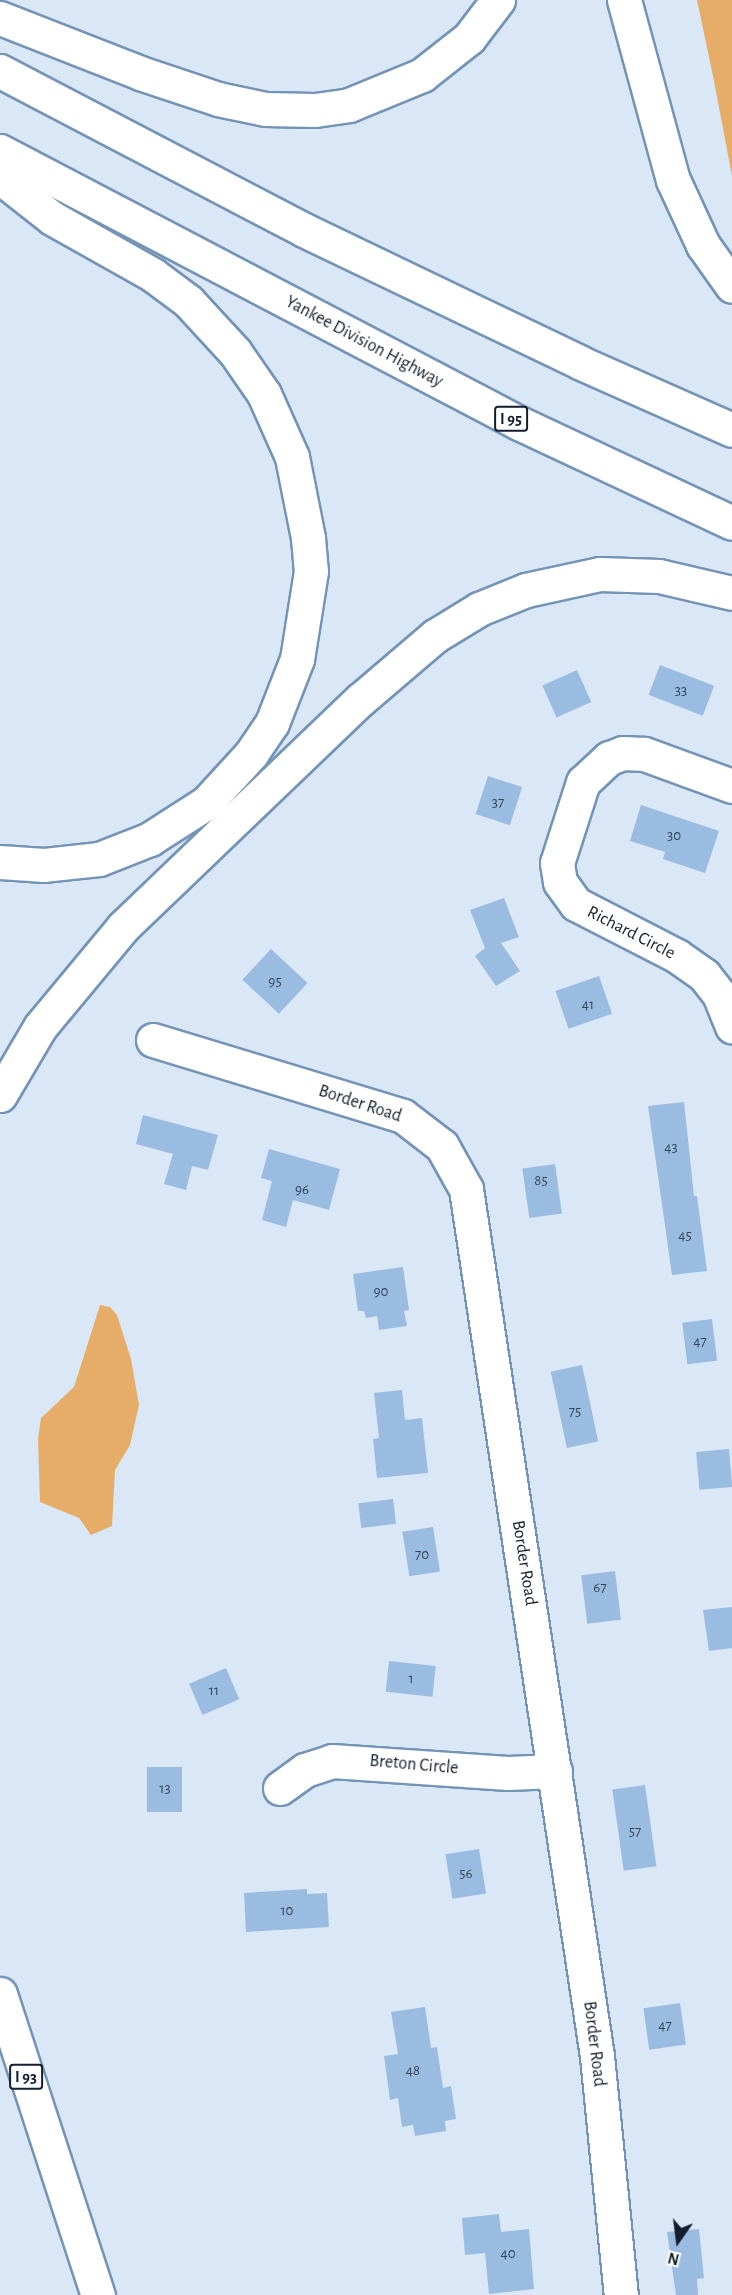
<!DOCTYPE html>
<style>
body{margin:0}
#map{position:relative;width:732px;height:2295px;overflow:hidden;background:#dae7f7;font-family:"Alegreya Sans",sans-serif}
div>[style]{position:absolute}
.green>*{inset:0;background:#e5ad67}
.building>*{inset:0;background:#9bbce1;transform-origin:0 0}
.roads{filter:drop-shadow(2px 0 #7494b7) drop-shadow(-2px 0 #7494b7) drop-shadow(0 2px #7494b7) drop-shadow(0 -2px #7494b7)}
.minor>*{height:33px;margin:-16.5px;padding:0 16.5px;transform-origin:16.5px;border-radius:16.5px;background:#fff}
.highway>*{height:33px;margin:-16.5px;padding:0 16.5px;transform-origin:16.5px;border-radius:16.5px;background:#fff}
span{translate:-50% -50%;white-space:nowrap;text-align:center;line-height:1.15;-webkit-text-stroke:4.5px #fff;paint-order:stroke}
.number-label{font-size:15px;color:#35465a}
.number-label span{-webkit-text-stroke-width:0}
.shield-label span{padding:2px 4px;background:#fff;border:2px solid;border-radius:4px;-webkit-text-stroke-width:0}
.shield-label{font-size:16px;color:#131f2d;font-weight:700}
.street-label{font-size:18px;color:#131f2d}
.north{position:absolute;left:648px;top:2211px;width:60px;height:60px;-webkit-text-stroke:4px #fff;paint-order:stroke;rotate:194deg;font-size:16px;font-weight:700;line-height:24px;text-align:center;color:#131f2d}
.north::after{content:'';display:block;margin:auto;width:21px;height:27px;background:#131f2d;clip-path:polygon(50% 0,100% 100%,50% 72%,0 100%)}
</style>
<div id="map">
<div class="green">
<div style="clip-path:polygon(697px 0,732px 0,732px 176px,714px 81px)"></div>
<div style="clip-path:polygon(100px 1305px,110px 1307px,117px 1315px,131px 1359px,139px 1405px,130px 1445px,115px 1470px,112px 1526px,91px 1535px,79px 1518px,40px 1502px,38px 1439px,41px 1418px,74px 1387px)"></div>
</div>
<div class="building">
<div style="left:660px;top:665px;width:58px;height:32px;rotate:21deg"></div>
<div style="left:577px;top:670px;width:35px;height:38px;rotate:66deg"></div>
<div style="left:488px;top:776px;width:36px;height:40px;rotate:18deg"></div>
<div style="clip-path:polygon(641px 805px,719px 831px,705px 873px,663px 859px,665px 852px,630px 841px)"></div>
<div style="clip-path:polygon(504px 898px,519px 937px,501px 943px,520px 971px,496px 986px,475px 956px,485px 948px,470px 910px)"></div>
<div style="left:271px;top:949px;width:50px;height:42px;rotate:43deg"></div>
<div style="left:599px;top:976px;width:40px;height:46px;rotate:71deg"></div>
<div style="clip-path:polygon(684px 1102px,694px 1196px,697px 1196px,707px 1271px,672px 1275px,648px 1106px)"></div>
<div style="clip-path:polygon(143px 1115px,218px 1135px,208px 1170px,192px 1166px,186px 1190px,164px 1184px,173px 1154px,136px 1144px)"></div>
<div style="clip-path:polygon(269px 1149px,340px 1169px,329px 1210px,293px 1200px,286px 1227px,262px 1220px,272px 1181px,261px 1178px)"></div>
<div style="left:555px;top:1164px;width:50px;height:33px;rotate:82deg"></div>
<div style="clip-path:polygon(403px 1267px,409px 1310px,404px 1311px,407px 1326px,379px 1330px,377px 1316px,366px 1318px,364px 1311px,358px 1311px,353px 1274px)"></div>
<div style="left:712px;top:1319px;width:42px;height:30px;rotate:83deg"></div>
<div style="left:582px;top:1365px;width:78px;height:32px;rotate:78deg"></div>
<div style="clip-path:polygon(402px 1390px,405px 1420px,422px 1418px,428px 1473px,377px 1478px,373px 1439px,379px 1438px,374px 1393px)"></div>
<div style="left:729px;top:1449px;width:38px;height:33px;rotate:85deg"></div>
<div style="left:393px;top:1499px;width:25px;height:35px;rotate:83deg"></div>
<div style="left:433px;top:1527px;width:45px;height:31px;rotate:81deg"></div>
<div style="left:615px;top:1571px;width:49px;height:34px;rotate:83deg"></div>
<div style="clip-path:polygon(732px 1607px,732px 1648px,709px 1651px,703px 1610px)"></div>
<div style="left:389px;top:1661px;width:47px;height:31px;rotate:6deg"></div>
<div style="left:226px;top:1668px;width:34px;height:40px;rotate:67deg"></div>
<div style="left:147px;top:1767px;width:35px;height:45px"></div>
<div style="left:645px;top:1785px;width:82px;height:33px;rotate:82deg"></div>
<div style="left:479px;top:1849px;width:45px;height:34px;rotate:81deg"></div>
<div style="clip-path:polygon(307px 1889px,307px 1894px,327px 1893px,329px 1927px,246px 1932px,244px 1893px)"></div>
<div style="left:680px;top:2003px;width:42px;height:37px;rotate:82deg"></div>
<div style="clip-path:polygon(425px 2007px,431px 2048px,437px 2047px,443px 2088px,451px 2086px,456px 2119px,445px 2121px,446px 2131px,415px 2136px,413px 2125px,402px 2127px,398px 2098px,390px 2100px,384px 2056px,398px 2054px,391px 2012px)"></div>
<div style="clip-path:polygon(499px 2214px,501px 2232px,529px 2229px,534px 2289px,489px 2294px,485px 2253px,465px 2255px,462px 2218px)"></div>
<div style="clip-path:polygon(699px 2229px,704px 2278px,697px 2279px,698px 2295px,676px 2295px,667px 2232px)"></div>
</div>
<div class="roads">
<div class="minor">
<div style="left:732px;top:786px;width:94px;rotate:-160deg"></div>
<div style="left:644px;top:754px;width:21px;rotate:-177deg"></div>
<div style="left:623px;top:753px;width:15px;rotate:160deg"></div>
<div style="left:609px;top:758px;width:35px;rotate:137deg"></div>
<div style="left:583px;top:782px;width:85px;rotate:107.8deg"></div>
<div style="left:557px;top:863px;width:19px;rotate:81deg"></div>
<div style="left:560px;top:882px;width:27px;rotate:54deg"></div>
<div style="left:576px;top:904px;width:114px;rotate:27.2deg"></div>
<div style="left:677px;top:956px;width:33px;rotate:35deg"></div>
<div style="left:704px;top:975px;width:24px;rotate:52deg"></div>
<div style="left:719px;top:994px;width:35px;rotate:68deg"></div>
<div style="left:153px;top:1040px;width:261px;rotate:16.9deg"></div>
<div style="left:403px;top:1116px;width:49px;rotate:37.6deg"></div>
<div style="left:442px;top:1146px;width:49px;rotate:60.8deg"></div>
<div style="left:466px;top:1189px;width:877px;rotate:81.41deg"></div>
<div style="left:597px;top:2056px;width:240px;rotate:84.3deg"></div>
<div style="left:280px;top:1788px;width:31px;rotate:-36deg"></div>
<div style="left:305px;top:1770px;width:28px;rotate:-18deg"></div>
<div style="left:332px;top:1761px;width:176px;rotate:3.9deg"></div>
<div style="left:508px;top:1773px;width:47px;rotate:-2.4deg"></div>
</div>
<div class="highway">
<div style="left:624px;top:0;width:187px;rotate:74.8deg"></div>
<div style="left:673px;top:180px;width:72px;rotate:65.2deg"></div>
<div style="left:703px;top:245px;width:50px;rotate:54.7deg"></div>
<div style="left:0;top:18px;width:150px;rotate:21.4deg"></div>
<div style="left:140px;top:73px;width:82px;rotate:18.4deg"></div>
<div style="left:218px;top:99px;width:48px;rotate:12deg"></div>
<div style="left:265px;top:109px;width:50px;rotate:1.1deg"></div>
<div style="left:315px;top:110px;width:34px;rotate:-8deg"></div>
<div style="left:349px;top:105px;width:79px;rotate:-22.3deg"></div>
<div style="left:422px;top:75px;width:60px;rotate:-38.2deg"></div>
<div style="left:469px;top:38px;width:48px;rotate:-52.7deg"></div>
<div style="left:0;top:71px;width:343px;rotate:27.6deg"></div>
<div style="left:304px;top:230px;width:307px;rotate:25.6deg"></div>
<div style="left:581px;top:363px;width:165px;rotate:23.9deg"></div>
<div style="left:0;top:151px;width:586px;rotate:27.66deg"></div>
<div style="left:519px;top:423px;width:235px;rotate:25.1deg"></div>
<div style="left:0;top:177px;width:66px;rotate:38.3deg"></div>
<div style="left:52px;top:218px;width:116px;rotate:29.4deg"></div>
<div style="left:153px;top:275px;width:44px;rotate:36.6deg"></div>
<div style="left:188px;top:301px;width:69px;rotate:47.3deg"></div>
<div style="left:235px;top:352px;width:51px;rotate:55.4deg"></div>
<div style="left:264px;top:394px;width:69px;rotate:66deg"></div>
<div style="left:292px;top:457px;width:83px;rotate:78.8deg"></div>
<div style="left:308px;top:538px;width:33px;rotate:85deg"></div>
<div style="left:311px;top:571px;width:89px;rotate:99deg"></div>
<div style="left:297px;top:659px;width:69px;rotate:111.3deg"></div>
<div style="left:272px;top:723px;width:36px;rotate:124deg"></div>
<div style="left:252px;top:753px;width:68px;rotate:132.6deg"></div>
<div style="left:206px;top:803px;width:67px;rotate:147.3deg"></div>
<div style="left:150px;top:839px;width:55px;rotate:158.6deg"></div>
<div style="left:99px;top:859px;width:55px;rotate:173.8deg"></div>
<div style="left:44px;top:865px;width:44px;rotate:-176.1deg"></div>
<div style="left:0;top:1095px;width:79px;rotate:-59.5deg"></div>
<div style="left:40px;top:1027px;width:130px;rotate:-50.3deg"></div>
<div style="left:123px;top:927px;width:328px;rotate:-43.8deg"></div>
<div style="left:360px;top:700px;width:99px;rotate:-40.5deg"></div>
<div style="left:435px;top:636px;width:52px;rotate:-31.5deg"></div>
<div style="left:479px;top:609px;width:51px;rotate:-22deg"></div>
<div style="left:526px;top:590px;width:76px;rotate:-12.2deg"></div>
<div style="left:600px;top:574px;width:59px;rotate:1.9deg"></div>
<div style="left:659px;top:576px;width:75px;rotate:13.1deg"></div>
<div style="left:0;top:1994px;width:317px;rotate:72deg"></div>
</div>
</div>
<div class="number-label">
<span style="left:681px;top:691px">33</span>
<span style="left:498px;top:803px">37</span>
<span style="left:674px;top:836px">30</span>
<span style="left:275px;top:982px">95</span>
<span style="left:588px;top:1005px">41</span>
<span style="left:671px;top:1148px">43</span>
<span style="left:541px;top:1181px">85</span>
<span style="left:302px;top:1190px">96</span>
<span style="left:685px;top:1236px">45</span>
<span style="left:381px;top:1292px">90</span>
<span style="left:700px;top:1342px">47</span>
<span style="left:575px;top:1412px">75</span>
<span style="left:422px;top:1555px">70</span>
<span style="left:600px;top:1588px">67</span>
<span style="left:411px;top:1679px">1</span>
<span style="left:214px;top:1691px">11</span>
<span style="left:165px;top:1789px">13</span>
<span style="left:635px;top:1832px">57</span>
<span style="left:466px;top:1874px">56</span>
<span style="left:287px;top:1911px">10</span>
<span style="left:665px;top:2026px">47</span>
<span style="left:413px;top:2071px">48</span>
<span style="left:508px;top:2254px">40</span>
</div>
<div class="shield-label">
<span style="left:511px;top:419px">I 95</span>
<span style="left:26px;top:2077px">I 93</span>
</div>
<div class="street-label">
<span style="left:364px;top:342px;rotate:28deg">Yankee Division Highway</span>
<span style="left:631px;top:933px;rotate:27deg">Richard Circle</span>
<span style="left:360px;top:1104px;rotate:18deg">Border Road</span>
<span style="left:524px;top:1563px;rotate:81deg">Border Road</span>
<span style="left:414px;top:1765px;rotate:5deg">Breton Circle</span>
<span style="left:594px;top:2044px;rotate:83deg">Border Road</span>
</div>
<div class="north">N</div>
</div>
